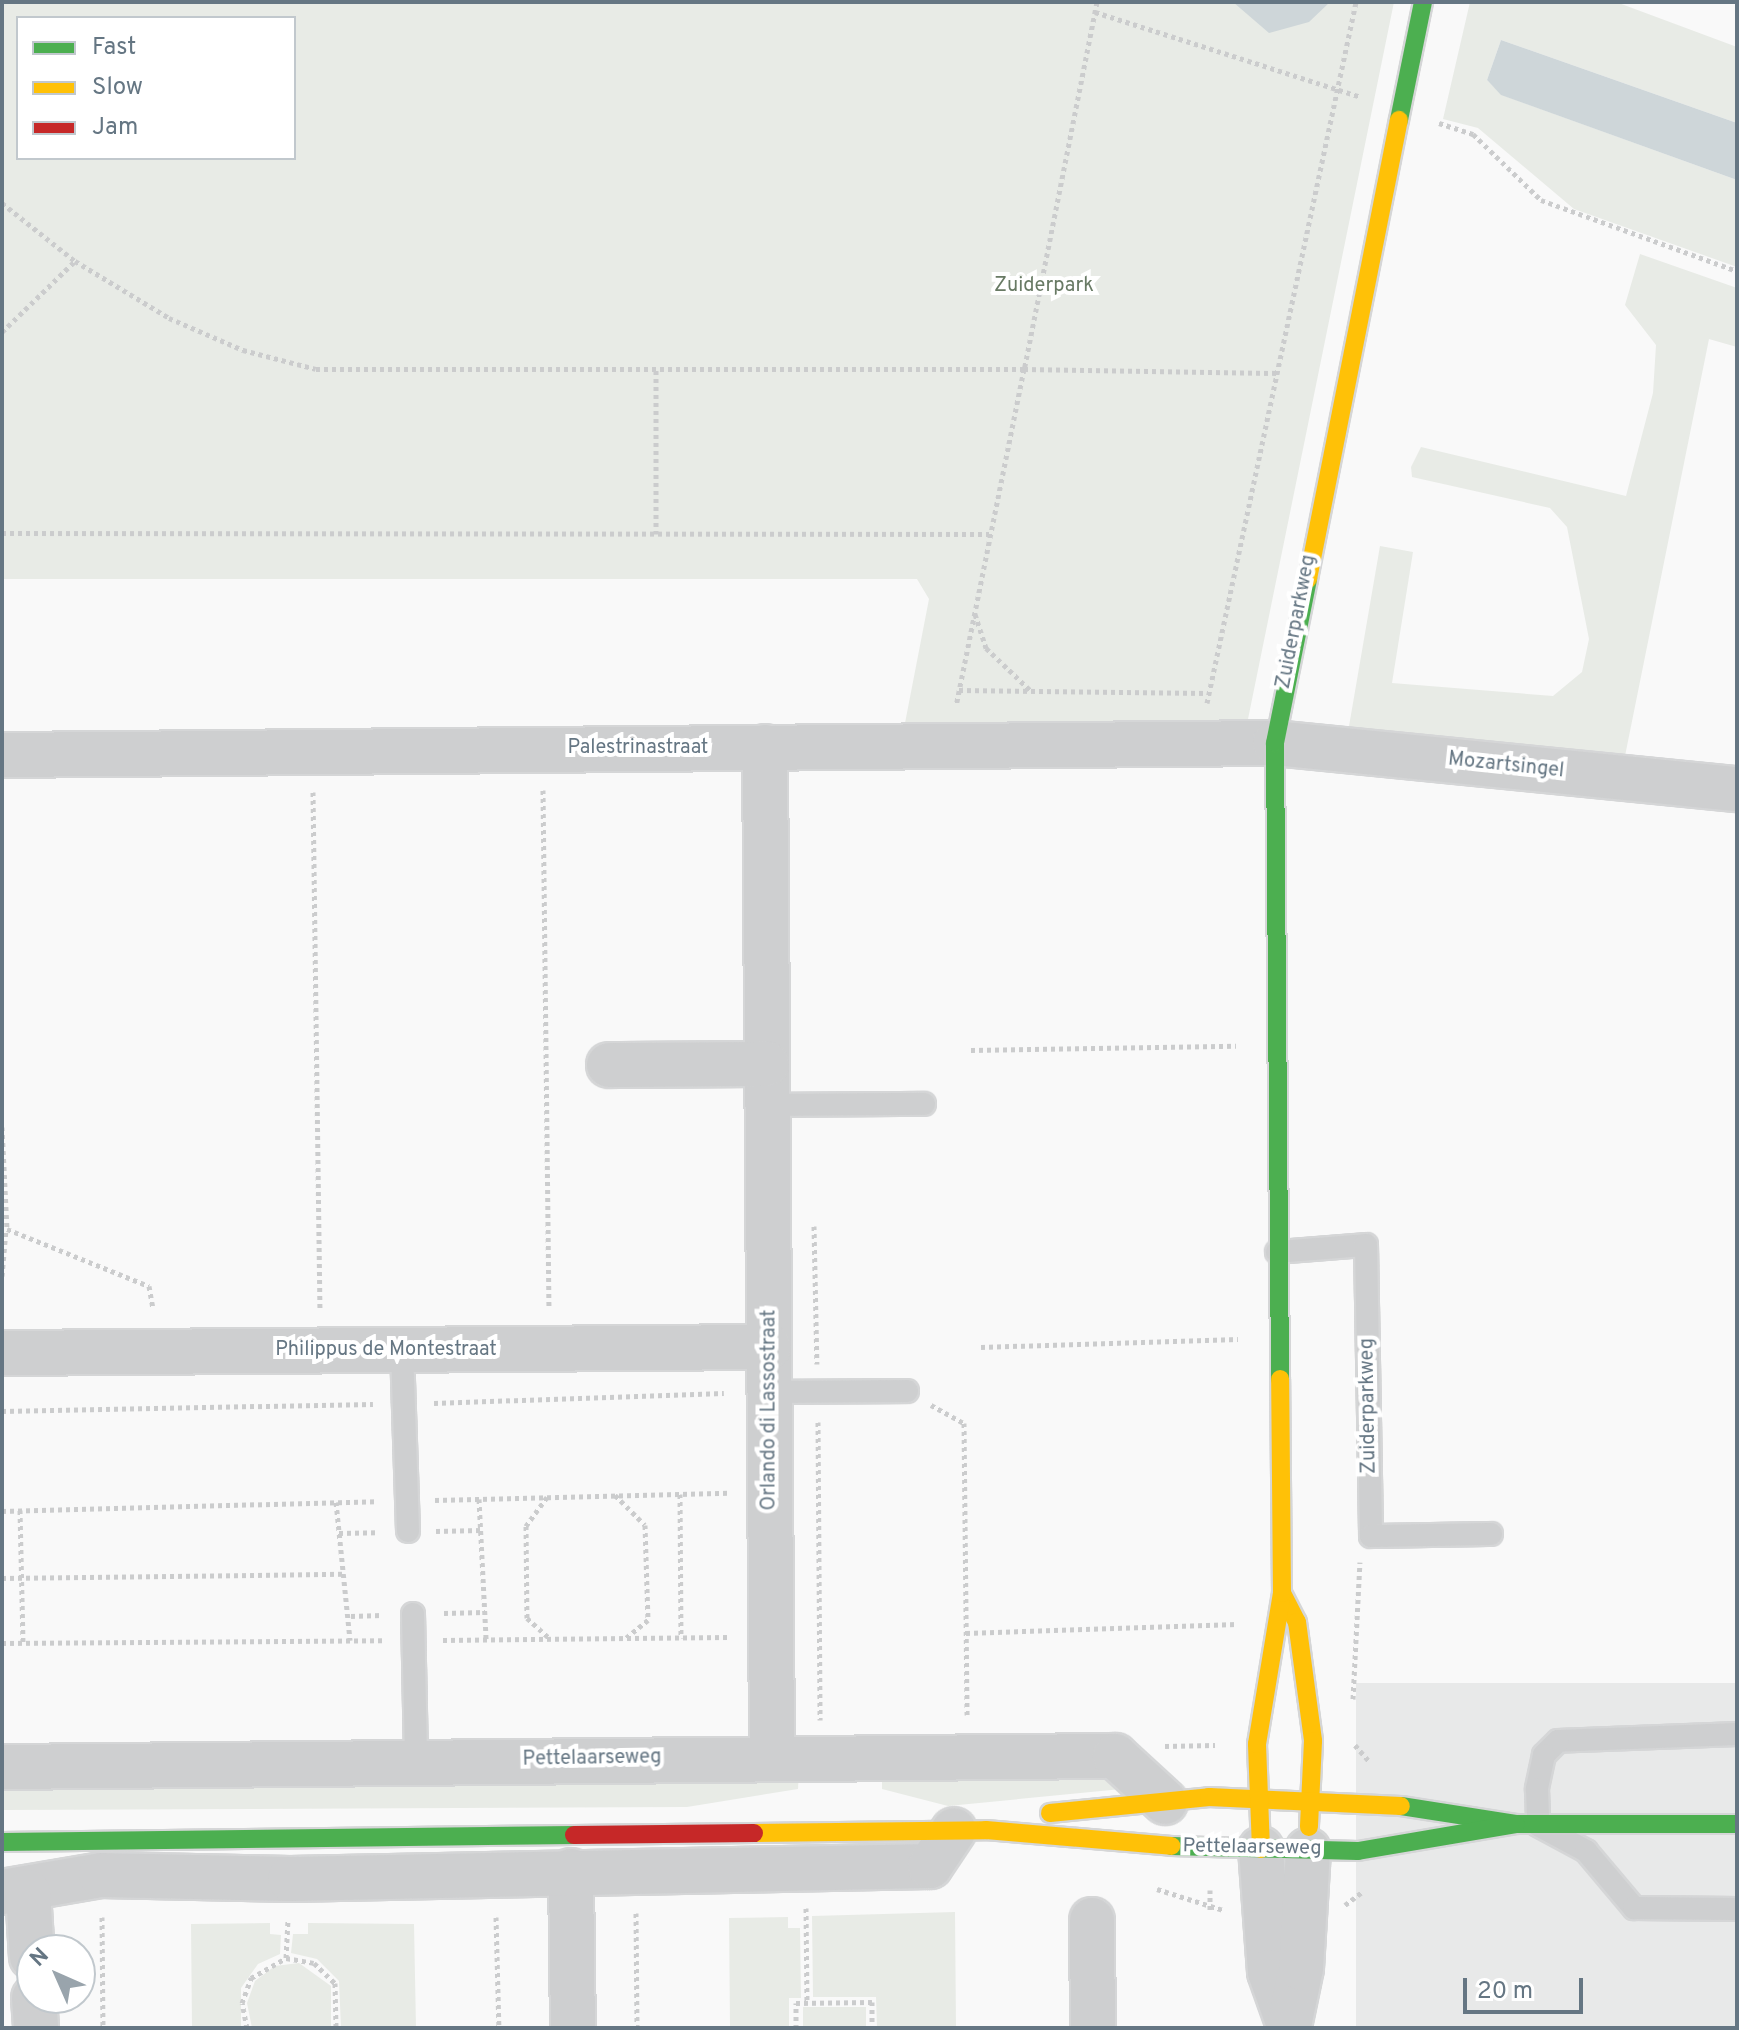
<!DOCTYPE html>
<style>
body{margin:0}
#map{position:relative;width:1739px;height:2030px;overflow:hidden;background:#f9f9f9;font-family:Overpass,sans-serif}
div>[style]{position:absolute}
.built>*{inset:0;background:#e8e9e9;transform-origin:0 0}
.green>*{inset:0;background:#e8ebe6;transform-origin:0 0}
.water>*{inset:0;background:#ced6d9}
.path>*{height:5px;margin-top:-2.5px;transform-origin:0;background:repeating-linear-gradient(90deg,#cbcccd 0 4px,transparent 0 8px)}
.roads{filter:drop-shadow(2px 0 #d5d6d7) drop-shadow(-2px 0 #d5d6d7) drop-shadow(0 2px #d5d6d7) drop-shadow(0 -2px #d5d6d7)}
.lane>*{height:22px;margin:-11px;padding:0 11px;transform-origin:11px;border-radius:11px;background:#cecfd0}
.street>*{height:44px;margin:-22px;padding:0 22px;transform-origin:22px;border-radius:22px;background:#cecfd0}
.fast>*{height:18px;margin:-9px;padding:0 9px;transform-origin:9px;border-radius:9px;background:#4caf50}
.slow>*{height:18px;margin:-9px;padding:0 9px;transform-origin:9px;border-radius:9px;background:#ffc107}
.jam>*{height:18px;margin:-9px;padding:0 9px;transform-origin:9px;border-radius:9px;background:#c62828}
span{translate:-50% -50%;white-space:nowrap;text-align:center;line-height:1.15;-webkit-text-stroke:8px #fff;paint-order:stroke}
.park-label{font-size:20px;color:#687a64}
.street-label{font-size:20px;color:#657683}
.frame{position:absolute;inset:0;border:4px solid #657683;pointer-events:none}
.legend{position:absolute;left:16px;top:16px;width:280px;height:144px;box-sizing:border-box;background:#fff;border:2px solid #c1c8cd;margin:0;padding:10px 14px;list-style:none;font-size:24px;color:#657683}
.legend li{display:flex;align-items:center;gap:16px;height:40px}
.legend b{width:40px;border:2px solid #c1c8cd}
.north{position:absolute;left:16px;top:1934px;width:80px;height:80px;box-sizing:border-box;background:#fff;border:2px solid #c1c8cd;border-radius:50%;rotate:315deg;font-size:22px;font-weight:700;line-height:32px;text-align:center;color:#657683}
.north::after{content:'';display:block;margin:auto;width:28px;height:36px;background:#99a4ac;clip-path:polygon(50% 0,100% 100%,50% 72%,0 100%)}
.scale{position:absolute;left:1463px;top:1978px;width:120px;height:36px;box-sizing:border-box;border:4px solid #657683;border-top:0;padding-left:10px;font-size:24px;line-height:28px;white-space:nowrap;color:#657683;-webkit-text-stroke:6px #fff;paint-order:stroke}
</style>
<div id="map">
<div class="built">
<div style="left:1737px;top:1683px;width:345px;height:381px;rotate:90deg"></div>
</div>
<div class="green">
<div style="clip-path:polygon(evenodd,2px 2px,1394px 2px,1247px 724px,905px 723px,929px 599px,917px 579px,2px 579px,2px 2px,18px 18px,294px 18px,294px 158px,18px 158px,18px 18px)"></div>
<div style="clip-path:polygon(1470px 2px,1616px 2px,1737px 47px,1737px 123px,1501px 40px,1487px 80px,1502px 95px,1737px 180px,1737px 267px,1574px 209px,1478px 128px,1443px 119px)"></div>
<div style="clip-path:polygon(1640px 254px,1737px 288px,1737px 347px,1709px 339px,1625px 756px,1348px 732px,1380px 546px,1413px 552px,1392px 683px,1553px 696px,1582px 672px,1589px 639px,1567px 527px,1550px 508px,1412px 477px,1411px 467px,1421px 447px,1626px 496px,1653px 393px,1656px 345px,1625px 305px)"></div>
<div style="clip-path:polygon(962px 1767px,976px 1780px,1087px 1777px,1108px 1769px,1132px 1788px,948px 1806px,882px 1789px,882px 1768px)"></div>
<div style="clip-path:polygon(799px 1769px,798px 1789px,687px 1807px,2px 1810px,2px 1778px)"></div>
<div style="clip-path:polygon(955px 1912px,956px 2028px,877px 2028px,876px 1997px,813px 1997px,812px 1916px)"></div>
<div style="clip-path:polygon(788px 1917px,788px 1928px,800px 1928px,801px 1998px,789px 1998px,789px 2028px,730px 2028px,729px 1918px)"></div>
<div style="clip-path:polygon(270px 1923px,270px 1934px,281px 1935px,280px 1954px,258px 1964px,241px 1988px,241px 2028px,192px 2028px,191px 1924px)"></div>
<div style="clip-path:polygon(308px 1923px,414px 1924px,416px 2028px,341px 2028px,339px 1981px,317px 1959px,291px 1953px,293px 1934px,308px 1934px)"></div>
<div style="clip-path:polygon(299px 1963px,331px 1986px,331px 2028px,252px 2028px,247px 2003px,255px 1981px,275px 1966px)"></div>
<div style="left:866px;top:2007px;width:21px;height:63px;rotate:90deg"></div>
</div>
<div class="water">
<div style="clip-path:polygon(1233px 2px,1330px 2px,1309px 22px,1269px 33px)"></div>
<div style="clip-path:polygon(1501px 40px,1737px 123px,1737px 180px,1501px 95px,1487px 80px)"></div>
</div>
<div class="path">
<div style="left:1097px;top:2px;width:374px;rotate:101.2deg"></div>
<div style="left:1024px;top:369px;width:253px;rotate:0.9deg"></div>
<div style="left:1095px;top:12px;width:279px;rotate:17.7deg"></div>
<div style="left:1439px;top:123px;width:36px;rotate:18deg"></div>
<div style="left:1473px;top:134px;width:95px;rotate:44.1deg"></div>
<div style="left:1541px;top:200px;width:208px;rotate:19.9deg"></div>
<div style="left:2px;top:203px;width:93px;rotate:38.5deg"></div>
<div style="left:75px;top:261px;width:110px;rotate:31.2deg"></div>
<div style="left:169px;top:318px;width:81px;rotate:23.4deg"></div>
<div style="left:243px;top:350px;width:75px;rotate:14.6deg"></div>
<div style="left:316px;top:369px;width:708px"></div>
<div style="left:1024px;top:369px;width:343px;rotate:101.4deg"></div>
<div style="left:2px;top:332px;width:102px;rotate:-44.2deg"></div>
<div style="left:2px;top:533px;width:987px;rotate:0.06deg"></div>
<div style="left:656px;top:534px;width:164px;rotate:-90deg"></div>
<div style="left:975px;top:614px;width:36px;rotate:72deg"></div>
<div style="left:986px;top:648px;width:61px;rotate:43.7deg"></div>
<div style="left:959px;top:690px;width:248px;rotate:0.7deg"></div>
<div style="left:1207px;top:703px;width:717px;rotate:-78deg"></div>
<div style="left:543px;top:790px;width:518px;rotate:89.34deg"></div>
<div style="left:313px;top:792px;width:518px;rotate:89.23deg"></div>
<div style="left:971px;top:1050px;width:265px;rotate:-0.9deg"></div>
<div style="left:2px;top:1127px;width:102px;rotate:87.2deg"></div>
<div style="left:7px;top:1229px;width:153px;rotate:21.9deg"></div>
<div style="left:149px;top:1286px;width:23px;rotate:80deg"></div>
<div style="left:814px;top:1226px;width:138px;rotate:88.8deg"></div>
<div style="left:2px;top:1276px;width:47px;rotate:-85.1deg"></div>
<div style="left:981px;top:1347px;width:257px;rotate:-1.8deg"></div>
<div style="left:434px;top:1403px;width:290px;rotate:-2deg"></div>
<div style="left:931px;top:1405px;width:38px;rotate:29deg"></div>
<div style="left:964px;top:1423px;width:292px;rotate:89.4deg"></div>
<div style="left:2px;top:1411px;width:371px;rotate:-1.1deg"></div>
<div style="left:818px;top:1422px;width:298px;rotate:89.6deg"></div>
<div style="left:680px;top:1494px;width:144px;rotate:89.6deg"></div>
<div style="left:615px;top:1495px;width:42px;rotate:45deg"></div>
<div style="left:645px;top:1525px;width:95px;rotate:88.2deg"></div>
<div style="left:648px;top:1620px;width:28px;rotate:141deg"></div>
<div style="left:547px;top:1497px;width:36px;rotate:126deg"></div>
<div style="left:526px;top:1526px;width:92px;rotate:89.4deg"></div>
<div style="left:527px;top:1618px;width:30px;rotate:42deg"></div>
<div style="left:479px;top:1499px;width:140px;rotate:87.1deg"></div>
<div style="left:435px;top:1500px;width:294px;rotate:-1.4deg"></div>
<div style="left:336px;top:1502px;width:139px;rotate:84.2deg"></div>
<div style="left:20px;top:1510px;width:133px;rotate:88.7deg"></div>
<div style="left:2px;top:1511px;width:375px;rotate:-1.5deg"></div>
<div style="left:436px;top:1531px;width:45px;rotate:-1.3deg"></div>
<div style="left:339px;top:1533px;width:39px;rotate:-1deg"></div>
<div style="left:2px;top:1578px;width:341px;rotate:-0.7deg"></div>
<div style="left:444px;top:1613px;width:41px;rotate:-1.4deg"></div>
<div style="left:351px;top:1616px;width:31px;rotate:-2deg"></div>
<div style="left:966px;top:1633px;width:271px;rotate:-1.9deg"></div>
<div style="left:443px;top:1640px;width:286px;rotate:-0.6deg"></div>
<div style="left:2px;top:1643px;width:383px;rotate:-0.4deg"></div>
<div style="left:1353px;top:1699px;width:137px;rotate:-87.1deg"></div>
<div style="left:1355px;top:1745px;width:21px;rotate:49deg"></div>
<div style="left:1165px;top:1746px;width:50px;rotate:-1.1deg"></div>
<div style="left:1157px;top:1889px;width:69px;rotate:17.7deg"></div>
<div style="left:1210px;top:1890px;width:21px;rotate:90deg"></div>
<div style="left:1345px;top:1905px;width:21px;rotate:-37deg"></div>
<div style="left:806px;top:1908px;width:95px;rotate:89.4deg"></div>
<div style="left:636px;top:1913px;width:115px;rotate:89.5deg"></div>
<div style="left:102px;top:1917px;width:111px;rotate:89.5deg"></div>
<div style="left:496px;top:1917px;width:111px;rotate:88.5deg"></div>
<div style="left:286px;top:1958px;width:39px;rotate:-87deg"></div>
<div style="left:247px;top:2028px;width:25px;rotate:-101deg"></div>
<div style="left:242px;top:2003px;width:27px;rotate:-70deg"></div>
<div style="left:251px;top:1978px;width:40px;rotate:-29.7deg"></div>
<div style="left:286px;top:1958px;width:28px;rotate:10deg"></div>
<div style="left:314px;top:1963px;width:29px;rotate:44deg"></div>
<div style="left:335px;top:1983px;width:45px;rotate:88.7deg"></div>
<div style="left:796px;top:2028px;width:25px;rotate:-90deg"></div>
<div style="left:796px;top:2003px;width:76px;rotate:-0.8deg"></div>
<div style="left:872px;top:2002px;width:26px;rotate:90deg"></div>
</div>
<div class="roads">
<div class="lane">
<div style="left:767px;top:1105px;width:157px;rotate:-0.4deg"></div>
<div style="left:1277px;top:1252px;width:89px;rotate:-4.5deg"></div>
<div style="left:1366px;top:1245px;width:291px;rotate:89deg"></div>
<div style="left:1371px;top:1536px;width:120px;rotate:-1deg"></div>
<div style="left:402px;top:1350px;width:181px;rotate:88.1deg"></div>
<div style="left:769px;top:1392px;width:138px;rotate:-0.4deg"></div>
<div style="left:413px;top:1614px;width:147px;rotate:88.8deg"></div>
<div style="left:1737px;top:1734px;width:179px;rotate:177.8deg"></div>
<div style="left:1558px;top:1741px;width:20px;rotate:135deg"></div>
<div style="left:1544px;top:1755px;width:35px;rotate:102deg"></div>
<div style="left:1537px;top:1789px;width:36px;rotate:88deg"></div>
<div style="left:1538px;top:1825px;width:55px;rotate:28.4deg"></div>
<div style="left:1586px;top:1851px;width:75px;rotate:49.9deg"></div>
<div style="left:1634px;top:1908px;width:103px;rotate:0.6deg"></div>
</div>
<div class="street">
<div style="left:765px;top:747px;width:1010px;rotate:89.6deg"></div>
<div style="left:2px;top:755px;width:1273px;rotate:-0.54deg"></div>
<div style="left:1275px;top:743px;width:464px;rotate:5.7deg"></div>
<div style="left:609px;top:1065px;width:158px;rotate:-0.4deg"></div>
<div style="left:2px;top:1353px;width:767px;rotate:-0.45deg"></div>
<div style="left:2px;top:1767px;width:1113px;rotate:-0.57deg"></div>
<div style="left:1115px;top:1756px;width:68px;rotate:42.6deg"></div>
<div style="left:1261px;top:1849px;width:123px;rotate:85.8deg"></div>
<div style="left:1270px;top:1972px;width:56px;rotate:70.3deg"></div>
<div style="left:571px;top:1871px;width:157px;rotate:89.3deg"></div>
<div style="left:2px;top:1892px;width:100px;rotate:-9.7deg"></div>
<div style="left:101px;top:1875px;width:189px;rotate:1.2deg"></div>
<div style="left:290px;top:1879px;width:640px;rotate:-1.16deg"></div>
<div style="left:930px;top:1866px;width:43px;rotate:-56.3deg"></div>
<div style="left:28px;top:1892px;width:65px;rotate:86.5deg"></div>
<div style="left:1092px;top:1920px;width:108px;rotate:89.5deg"></div>
<div style="left:34px;top:1998px;width:30px;rotate:86deg"></div>
<div style="left:1289px;top:2026px;width:59px;rotate:-78.3deg"></div>
<div style="left:1301px;top:1968px;width:118px;rotate:-86.6deg"></div>
</div>
<div class="fast">
<div style="left:1399px;top:120px;width:120px;rotate:-78.5deg"></div>
<div style="left:1280px;top:1379px;width:636px;rotate:-90.45deg"></div>
<div style="left:1275px;top:743px;width:167px;rotate:-78.6deg"></div>
<div style="left:1401px;top:1806px;width:116px;rotate:8.9deg"></div>
<div style="left:1516px;top:1824px;width:221px"></div>
<div style="left:2px;top:1842px;width:572px;rotate:-0.7deg"></div>
<div style="left:1171px;top:1846px;width:187px;rotate:1.5deg"></div>
<div style="left:1358px;top:1851px;width:160px;rotate:-9.7deg"></div>
</div>
<div class="slow">
<div style="left:1308px;top:579px;width:468px;rotate:-78.8deg"></div>
<div style="left:1282px;top:1593px;width:33px;rotate:63deg"></div>
<div style="left:1297px;top:1622px;width:120px;rotate:82.3deg"></div>
<div style="left:1313px;top:1741px;width:86px;rotate:92.7deg"></div>
<div style="left:1050px;top:1813px;width:160px;rotate:-5.7deg"></div>
<div style="left:1209px;top:1797px;width:192px;rotate:2.7deg"></div>
<div style="left:754px;top:1833px;width:232px;rotate:-0.7deg"></div>
<div style="left:986px;top:1830px;width:186px;rotate:4.9deg"></div>
<div style="left:1261px;top:1849px;width:105px;rotate:-92.2deg"></div>
<div style="left:1257px;top:1744px;width:153px;rotate:-80.6deg"></div>
<div style="left:1282px;top:1593px;width:214px;rotate:-90.5deg"></div>
</div>
<div class="jam">
<div style="left:574px;top:1835px;width:180px;rotate:-0.6deg"></div>
</div>
</div>
<div class="park-label">
<span style="left:1044px;top:286px">Zuiderpark</span>
</div>
<div class="street-label">
<span style="left:1297px;top:622px;rotate:-79deg">Zuiderparkweg</span>
<span style="left:638px;top:748px">Palestrinastraat</span>
<span style="left:1506px;top:766px;rotate:6deg">Mozartsingel</span>
<span style="left:386px;top:1350px">Philippus de Montestraat</span>
<span style="left:1369px;top:1406px;rotate:-91deg">Zuiderparkweg</span>
<span style="left:770px;top:1410px;rotate:-90deg">Orlando di Lassostraat</span>
<span style="left:592px;top:1759px;rotate:-1deg">Pettelaarseweg</span>
<span style="left:1252px;top:1848px;rotate:1deg">Pettelaarseweg</span>
</div>
<div class="frame"></div>
<ul class="legend">
<li><b style="height:10px;background:#4caf50"></b>Fast</li>
<li><b style="height:10px;background:#ffc107"></b>Slow</li>
<li><b style="height:10px;background:#c62828"></b>Jam</li>
</ul>
<div class="north">N</div>
<div class="scale">20 m</div>
</div>
